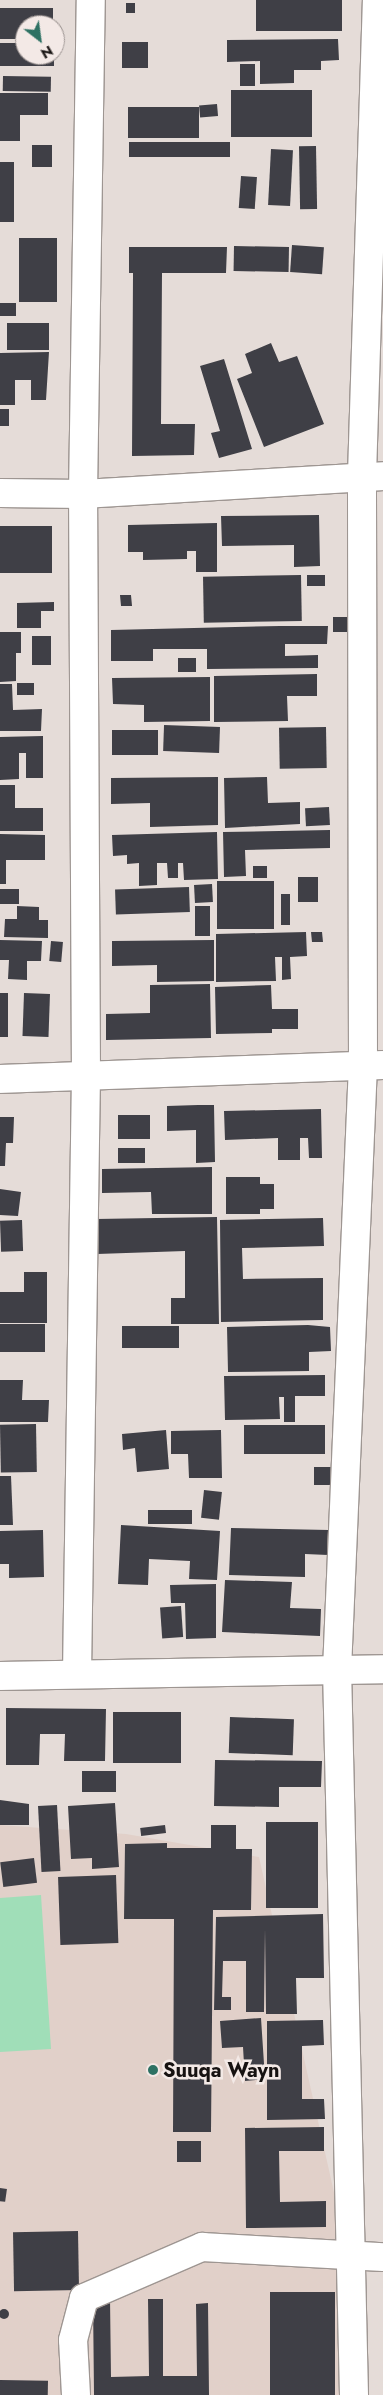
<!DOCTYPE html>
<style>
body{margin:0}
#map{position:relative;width:383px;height:2395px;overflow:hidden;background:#e5dcd8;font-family:Jost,sans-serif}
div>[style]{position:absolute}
.built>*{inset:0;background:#e1d0c9}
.green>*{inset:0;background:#a0deb8}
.building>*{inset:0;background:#3f3f46;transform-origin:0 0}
.round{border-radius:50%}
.roads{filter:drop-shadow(1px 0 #9e9692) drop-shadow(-1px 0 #9e9692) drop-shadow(0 1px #9e9692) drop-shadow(0 -1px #9e9692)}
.minor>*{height:28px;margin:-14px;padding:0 14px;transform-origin:14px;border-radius:14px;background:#fff}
.dots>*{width:14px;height:14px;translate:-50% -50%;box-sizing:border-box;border:2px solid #f3e9e6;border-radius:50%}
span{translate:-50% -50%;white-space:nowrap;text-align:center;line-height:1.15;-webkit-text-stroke:5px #f3e9e6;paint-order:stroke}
.poi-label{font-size:20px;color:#161211;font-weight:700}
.left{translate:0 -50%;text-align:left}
.north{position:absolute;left:15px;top:15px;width:50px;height:50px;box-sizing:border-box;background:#f3e9e6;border:1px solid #9b9391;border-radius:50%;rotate:150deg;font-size:14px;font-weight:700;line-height:20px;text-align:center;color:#161211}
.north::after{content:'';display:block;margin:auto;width:18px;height:22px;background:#2d7163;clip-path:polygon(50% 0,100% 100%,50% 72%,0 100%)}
</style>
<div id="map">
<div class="built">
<div style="clip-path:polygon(0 1825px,126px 1834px,259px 1857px,354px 2282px,355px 2395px,0 2395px)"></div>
</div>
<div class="green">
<div style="clip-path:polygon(41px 1895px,51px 2049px,0 2052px,0 1898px)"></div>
</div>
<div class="building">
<div style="left:256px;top:0;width:86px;height:31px"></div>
<div style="left:126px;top:3px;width:9px;height:10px"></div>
<div style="clip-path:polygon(0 8px,53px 8px,53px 25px,25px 25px,25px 39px,0 39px)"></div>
<div style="clip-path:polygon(338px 39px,339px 60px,321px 61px,321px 70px,294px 70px,294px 83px,260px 84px,260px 61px,227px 62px,227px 40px)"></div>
<div style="left:122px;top:42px;width:26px;height:26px"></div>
<div style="clip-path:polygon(0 43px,25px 43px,25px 55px,54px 55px,54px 66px,0 66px)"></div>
<div style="left:240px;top:64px;width:15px;height:22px"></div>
<div style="left:3px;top:76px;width:48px;height:15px;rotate:1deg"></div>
<div style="left:312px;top:90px;width:47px;height:81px;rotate:90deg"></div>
<div style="clip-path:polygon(0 93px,48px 93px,48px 115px,20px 115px,20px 141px,0 141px)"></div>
<div style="left:217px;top:104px;width:12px;height:18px;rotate:85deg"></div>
<div style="left:199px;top:107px;width:31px;height:71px;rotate:90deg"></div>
<div style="left:230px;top:142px;width:15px;height:101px;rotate:90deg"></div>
<div style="left:32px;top:145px;width:20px;height:22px"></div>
<div style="left:316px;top:146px;width:63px;height:17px;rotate:89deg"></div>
<div style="left:271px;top:149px;width:22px;height:56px;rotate:3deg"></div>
<div style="left:14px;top:162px;width:60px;height:14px;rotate:90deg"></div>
<div style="left:241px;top:176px;width:16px;height:32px;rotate:4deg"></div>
<div style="left:19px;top:238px;width:38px;height:64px"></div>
<div style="left:292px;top:245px;width:32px;height:27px;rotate:4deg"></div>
<div style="left:234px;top:246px;width:55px;height:25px;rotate:1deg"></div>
<div style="clip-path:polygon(129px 247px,227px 247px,226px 273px,162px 273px,161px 424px,195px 424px,194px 455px,132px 456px,133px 273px,129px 273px)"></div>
<div style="left:0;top:303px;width:16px;height:13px"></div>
<div style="left:7px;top:323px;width:42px;height:27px"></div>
<div style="clip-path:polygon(271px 343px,279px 362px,297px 356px,324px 424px,264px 447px,237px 379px,252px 373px,245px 354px)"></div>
<div style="clip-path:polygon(49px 352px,46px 400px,31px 400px,31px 380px,15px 380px,15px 405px,0 405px,0 353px)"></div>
<div style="clip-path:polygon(224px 359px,252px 449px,219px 458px,211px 433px,220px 431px,200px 366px)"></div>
<div style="left:0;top:409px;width:9px;height:17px"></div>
<div style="clip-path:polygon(319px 515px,320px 566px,294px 567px,294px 545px,222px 546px,221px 516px)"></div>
<div style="clip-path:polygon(217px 523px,217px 572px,196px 572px,196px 551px,187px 551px,187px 559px,143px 560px,143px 552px,128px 552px,128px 525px)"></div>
<div style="left:0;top:526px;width:52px;height:47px"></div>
<div style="left:301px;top:575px;width:46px;height:98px;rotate:89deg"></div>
<div style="left:307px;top:575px;width:18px;height:11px"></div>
<div style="clip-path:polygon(120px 595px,131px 595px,132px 606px,121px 606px)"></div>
<div style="clip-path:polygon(54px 602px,54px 611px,41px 611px,41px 628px,17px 628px,17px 603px)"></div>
<div style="left:333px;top:617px;width:15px;height:15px"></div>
<div style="clip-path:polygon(280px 626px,328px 626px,327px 644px,285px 644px,285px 656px,318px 655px,318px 668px,207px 669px,207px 649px,153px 649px,153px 661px,111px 661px,111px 630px)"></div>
<div style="clip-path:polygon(0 632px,21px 632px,21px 653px,16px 653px,16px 681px,0 682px)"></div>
<div style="left:32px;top:636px;width:19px;height:29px"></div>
<div style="left:178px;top:658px;width:18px;height:14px"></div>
<div style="clip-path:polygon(317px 674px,317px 696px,287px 696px,288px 721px,214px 722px,214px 676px)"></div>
<div style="clip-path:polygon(210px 677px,210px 721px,144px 722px,144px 705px,113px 704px,112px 678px)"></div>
<div style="left:34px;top:683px;width:12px;height:17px;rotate:90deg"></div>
<div style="clip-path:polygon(0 684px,12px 684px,13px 710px,42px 709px,41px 731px,0 731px)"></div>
<div style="left:220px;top:727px;width:26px;height:56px;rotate:92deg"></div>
<div style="left:326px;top:727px;width:41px;height:47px;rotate:89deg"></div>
<div style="left:112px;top:730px;width:46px;height:25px"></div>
<div style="clip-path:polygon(43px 736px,43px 778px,26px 778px,26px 753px,19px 753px,19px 779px,0 780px,0 737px)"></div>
<div style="clip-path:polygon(218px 777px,218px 825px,150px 827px,150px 803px,111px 804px,111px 778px)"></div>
<div style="clip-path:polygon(267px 777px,268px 803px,300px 802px,300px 824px,225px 828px,224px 778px)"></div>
<div style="clip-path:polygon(0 785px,15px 785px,15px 808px,43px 808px,43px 831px,0 831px)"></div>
<div style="left:329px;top:807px;width:18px;height:24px;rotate:87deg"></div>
<div style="clip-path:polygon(330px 830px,330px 848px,245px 850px,246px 876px,224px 877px,223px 832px)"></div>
<div style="clip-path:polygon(217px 832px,218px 879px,184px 880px,183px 863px,178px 863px,178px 878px,168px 878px,167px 863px,157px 863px,157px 885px,139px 886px,139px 863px,127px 864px,127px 855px,113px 856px,112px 835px)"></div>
<div style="clip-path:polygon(0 834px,45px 835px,45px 860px,6px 860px,6px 884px,0 884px)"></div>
<div style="left:253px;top:866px;width:14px;height:12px"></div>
<div style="left:298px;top:877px;width:20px;height:25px"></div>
<div style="left:217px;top:881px;width:57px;height:48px"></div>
<div style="left:212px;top:884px;width:18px;height:18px;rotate:87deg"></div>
<div style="left:189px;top:887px;width:25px;height:74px;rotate:88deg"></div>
<div style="left:0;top:889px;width:19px;height:15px"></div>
<div style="left:281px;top:894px;width:9px;height:31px"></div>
<div style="clip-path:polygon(17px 906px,39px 907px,39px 920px,48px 920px,48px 938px,4px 937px,5px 919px,17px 919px)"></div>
<div style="left:210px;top:906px;width:30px;height:15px;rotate:90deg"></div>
<div style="clip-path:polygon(306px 932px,307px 956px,290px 957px,291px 979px,282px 980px,282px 957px,275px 957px,276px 981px,216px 982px,216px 934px)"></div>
<div style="clip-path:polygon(311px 932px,322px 932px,323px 942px,312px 942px)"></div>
<div style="clip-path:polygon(0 940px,42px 941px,41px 961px,27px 961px,27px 980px,8px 979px,9px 960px,0 960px)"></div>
<div style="clip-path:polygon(214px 940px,214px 981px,157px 982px,157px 965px,112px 966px,112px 941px)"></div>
<div style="left:51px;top:941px;width:12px;height:20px;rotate:5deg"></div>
<div style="clip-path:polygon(210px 984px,211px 1038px,106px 1040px,106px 1014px,150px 1013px,150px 985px)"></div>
<div style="clip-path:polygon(271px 985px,272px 1009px,298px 1009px,298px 1029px,272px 1029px,272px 1033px,216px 1034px,215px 987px)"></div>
<div style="left:0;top:993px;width:8px;height:44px"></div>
<div style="left:24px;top:993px;width:26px;height:43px;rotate:2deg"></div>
<div style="clip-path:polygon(198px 1105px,214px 1105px,215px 1162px,196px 1163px,196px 1130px,167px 1131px,167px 1106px)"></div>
<div style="clip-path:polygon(321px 1109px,322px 1158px,309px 1158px,308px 1138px,300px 1138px,300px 1160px,278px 1160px,278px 1138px,225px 1140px,224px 1111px)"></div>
<div style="left:150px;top:1115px;width:24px;height:32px;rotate:90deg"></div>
<div style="clip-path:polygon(0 1117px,14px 1117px,13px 1143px,6px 1143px,5px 1166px,0 1166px)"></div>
<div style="left:145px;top:1148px;width:15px;height:27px;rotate:90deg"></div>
<div style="clip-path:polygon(212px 1167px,212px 1214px,152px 1214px,151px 1192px,102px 1193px,102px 1169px)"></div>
<div style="clip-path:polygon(226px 1177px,260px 1177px,260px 1184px,274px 1184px,274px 1209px,260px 1209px,260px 1214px,226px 1214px)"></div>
<div style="clip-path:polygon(0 1189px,21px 1192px,18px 1216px,0 1215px)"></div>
<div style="clip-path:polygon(217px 1217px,219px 1324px,171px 1324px,171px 1298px,185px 1298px,185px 1251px,97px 1254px,96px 1219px)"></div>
<div style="clip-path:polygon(323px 1218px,324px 1246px,242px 1248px,243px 1279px,323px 1278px,323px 1320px,221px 1322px,220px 1220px)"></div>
<div style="left:22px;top:1220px;width:31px;height:22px;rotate:88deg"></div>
<div style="clip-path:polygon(24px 1272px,47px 1272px,47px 1323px,0 1323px,0 1292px,24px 1292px)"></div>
<div style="left:0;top:1324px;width:45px;height:28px"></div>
<div style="clip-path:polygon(308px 1325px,330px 1327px,331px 1351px,309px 1352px,309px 1371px,228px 1372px,227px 1327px)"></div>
<div style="left:179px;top:1326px;width:22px;height:57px;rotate:90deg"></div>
<div style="clip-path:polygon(325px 1375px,325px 1396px,295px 1396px,295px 1422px,284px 1422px,284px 1397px,279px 1397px,280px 1419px,225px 1420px,224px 1376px)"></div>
<div style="clip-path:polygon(0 1380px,23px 1380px,22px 1400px,49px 1400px,48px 1422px,0 1422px)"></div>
<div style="left:36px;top:1424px;width:48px;height:36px;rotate:89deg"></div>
<div style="left:325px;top:1425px;width:29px;height:81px;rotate:90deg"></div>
<div style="clip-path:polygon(166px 1430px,169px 1469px,137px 1472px,135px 1448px,123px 1450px,122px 1434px)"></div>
<div style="clip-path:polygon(221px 1430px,222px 1478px,189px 1478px,188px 1454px,171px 1454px,171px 1431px)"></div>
<div style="left:332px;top:1467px;width:18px;height:18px;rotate:90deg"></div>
<div style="clip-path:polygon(0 1476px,11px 1476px,13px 1525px,0 1525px)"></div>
<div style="left:204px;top:1490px;width:18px;height:28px;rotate:6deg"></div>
<div style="left:148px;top:1510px;width:44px;height:14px"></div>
<div style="clip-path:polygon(121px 1525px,220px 1531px,217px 1580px,189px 1579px,190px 1561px,149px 1559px,148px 1585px,118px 1584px)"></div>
<div style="clip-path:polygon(231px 1528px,329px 1530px,328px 1555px,305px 1554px,305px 1577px,229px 1575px)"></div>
<div style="clip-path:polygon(43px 1530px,44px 1577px,9px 1578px,9px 1564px,0 1564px,0 1531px)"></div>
<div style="clip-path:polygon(225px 1580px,292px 1582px,290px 1608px,321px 1609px,320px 1636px,222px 1632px)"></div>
<div style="clip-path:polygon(216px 1584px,216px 1638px,186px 1639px,185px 1603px,171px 1603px,170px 1585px)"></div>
<div style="left:181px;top:1606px;width:31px;height:21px;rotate:86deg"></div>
<div style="clip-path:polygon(6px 1708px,106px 1709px,105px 1761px,64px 1761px,65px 1734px,40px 1734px,39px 1765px,6px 1765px)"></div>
<div style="left:113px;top:1712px;width:68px;height:51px"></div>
<div style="left:230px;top:1717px;width:64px;height:36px;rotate:2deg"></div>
<div style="clip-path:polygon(215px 1760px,322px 1761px,321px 1787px,279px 1787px,279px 1807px,214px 1806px)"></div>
<div style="left:82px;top:1771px;width:34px;height:21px"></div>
<div style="clip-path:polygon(0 1800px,29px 1804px,29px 1825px,0 1825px)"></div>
<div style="clip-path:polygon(115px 1803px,119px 1867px,92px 1869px,92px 1858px,71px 1859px,68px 1806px)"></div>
<div style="left:57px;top:1805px;width:66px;height:19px;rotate:87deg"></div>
<div style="left:266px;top:1822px;width:52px;height:86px"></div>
<div style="left:165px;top:1825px;width:8px;height:25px;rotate:83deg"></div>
<div style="clip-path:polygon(211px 1825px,236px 1825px,236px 1849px,252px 1849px,251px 1910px,213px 1910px,211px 2132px,173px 2132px,174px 1919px,124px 1919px,125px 1844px,167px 1843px,167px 1848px,211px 1848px)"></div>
<div style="left:34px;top:1858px;width:25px;height:34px;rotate:83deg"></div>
<div style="left:116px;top:1875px;width:68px;height:58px;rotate:88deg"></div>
<div style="clip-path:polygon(323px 1914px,324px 1978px,296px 1978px,297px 2014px,266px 2014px,265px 1929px,264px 2012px,246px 2012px,246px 1961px,223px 1961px,222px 1997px,231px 1997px,231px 2010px,214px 2010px,216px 1917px)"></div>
<div style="clip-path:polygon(261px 2018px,265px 2079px,245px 2081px,243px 2047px,222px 2048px,220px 2021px)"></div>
<div style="clip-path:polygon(323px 2020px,324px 2045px,302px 2046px,302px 2099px,324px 2099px,325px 2119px,267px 2120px,267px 2021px)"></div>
<div style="clip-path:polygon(324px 2127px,324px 2151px,279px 2151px,280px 2202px,326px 2201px,326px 2227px,246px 2228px,245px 2128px)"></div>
<div style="left:177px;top:2141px;width:24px;height:21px"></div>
<div style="left:0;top:2188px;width:7px;height:13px;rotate:8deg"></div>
<div style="left:78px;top:2231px;width:59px;height:65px;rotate:89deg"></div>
<div style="left:270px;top:2292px;width:65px;height:103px"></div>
<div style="clip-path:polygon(110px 2298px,111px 2377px,149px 2376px,148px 2299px,163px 2299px,163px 2376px,197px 2376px,196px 2304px,208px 2303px,209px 2395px,94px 2395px,93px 2299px)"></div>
<div class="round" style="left:-1px;top:2309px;width:10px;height:10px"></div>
<div style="left:0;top:2380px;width:48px;height:15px;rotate:1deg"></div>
</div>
<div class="roads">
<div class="minor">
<div style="left:0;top:493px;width:83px;rotate:0.7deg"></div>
<div style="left:83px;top:494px;width:301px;rotate:-3.4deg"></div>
<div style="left:0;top:1079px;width:383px;rotate:-2.1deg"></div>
<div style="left:77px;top:1674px;width:597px;rotate:-89.14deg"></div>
<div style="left:86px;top:1077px;width:583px;rotate:-90.29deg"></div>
<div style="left:83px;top:494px;width:494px;rotate:-89.1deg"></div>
<div style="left:0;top:1676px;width:383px;rotate:-1deg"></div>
<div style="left:76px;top:2395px;width:55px;rotate:-93.1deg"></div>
<div style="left:73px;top:2340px;width:43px;rotate:-75.3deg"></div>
<div style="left:84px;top:2298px;width:129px;rotate:-23.4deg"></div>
<div style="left:202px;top:2247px;width:181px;rotate:3.2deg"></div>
<div style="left:354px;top:2395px;width:725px;rotate:-91.34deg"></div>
<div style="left:337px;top:1670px;width:605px;rotate:-87.54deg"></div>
<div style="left:363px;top:1066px;width:591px;rotate:-90.1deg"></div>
<div style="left:362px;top:475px;width:475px;rotate:-88.2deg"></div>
</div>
</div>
<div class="dots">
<div style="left:153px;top:2070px;background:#2d7163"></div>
</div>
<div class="poi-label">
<span class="left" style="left:163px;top:2070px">Suuqa Wayn</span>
</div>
<div class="north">N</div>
</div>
